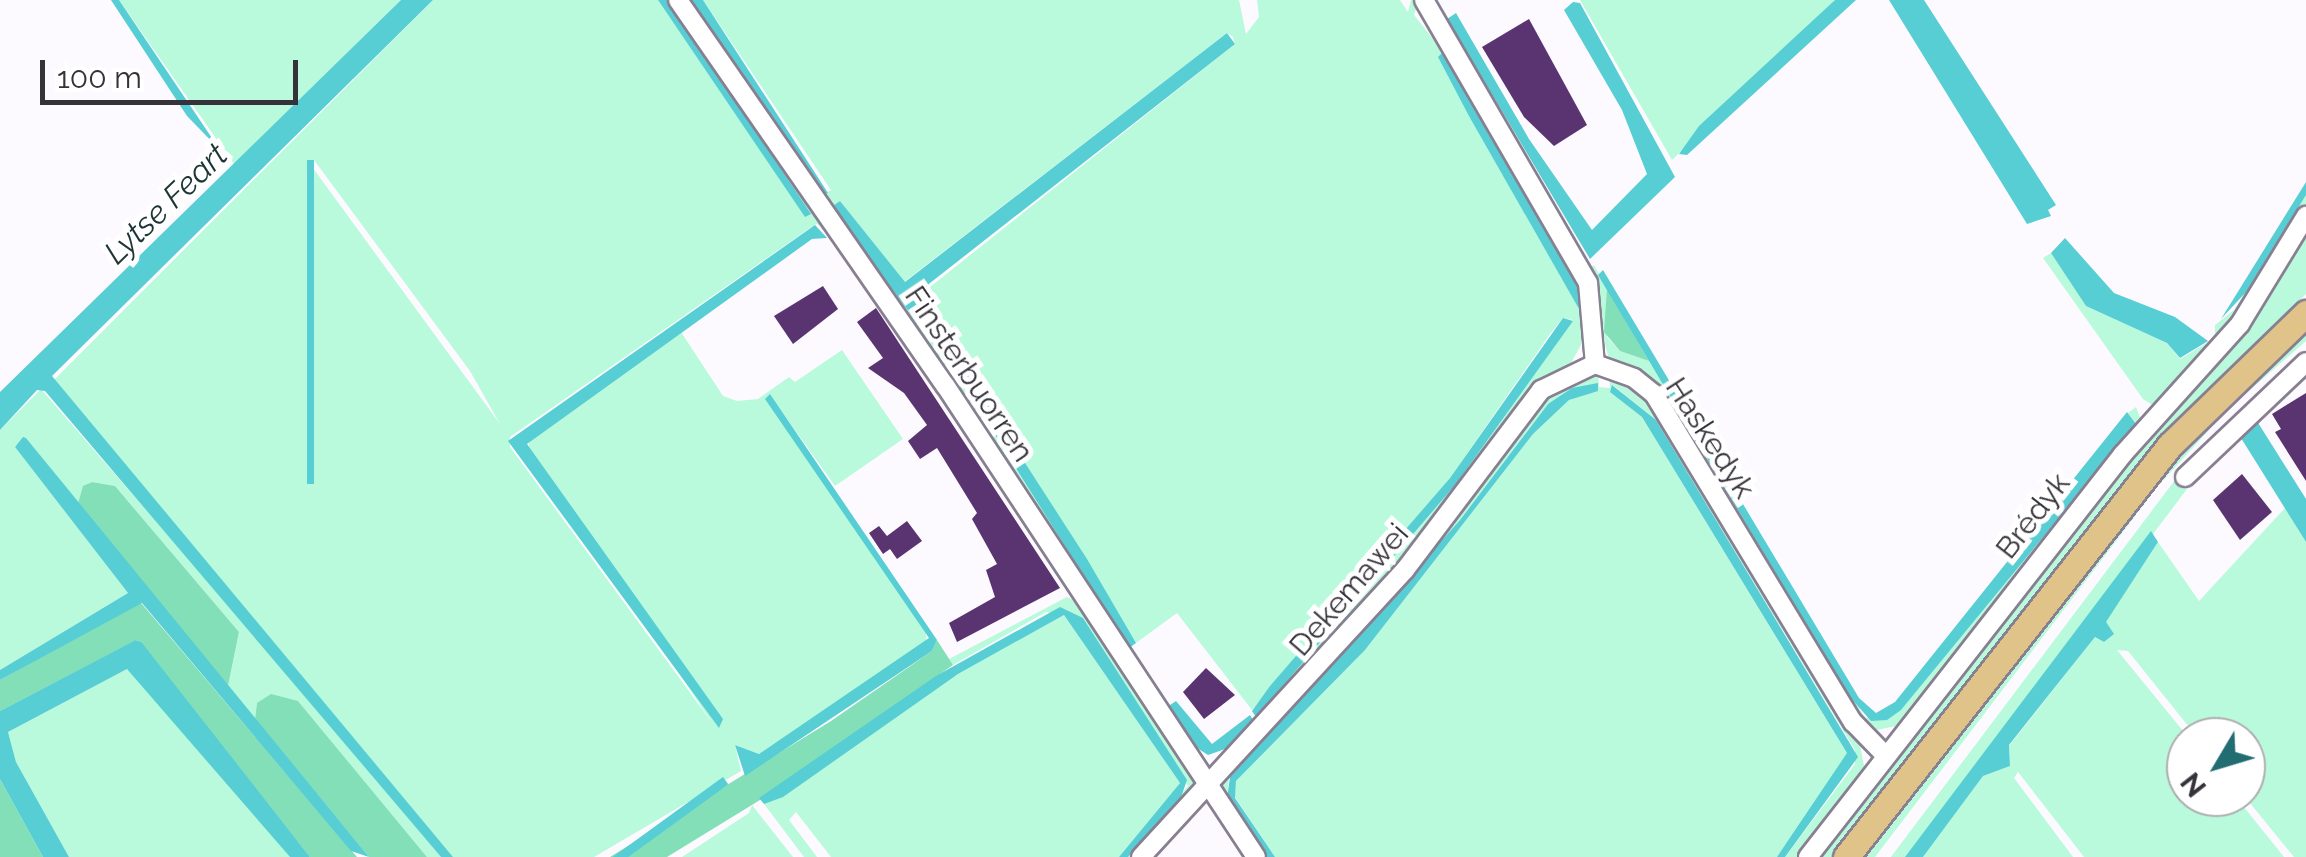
<!DOCTYPE html>
<meta charset="utf-8">
<style>
body{margin:0}
#map{position:relative;width:2306px;height:857px;overflow:hidden;background:#fcfafe;font-family:Raleway,sans-serif}
div>[style]{position:absolute}
.green>*{inset:0;background:#b9fadc;transform-origin:0 0}
.forest>*{inset:0;background:#83dfb7}
.water>*{inset:0;background:#57cdd4;transform-origin:0 0}
.building>*{inset:0;background:#5a3470}
.roads{filter:drop-shadow(2px 0 #887f91) drop-shadow(-2px 0 #887f91) drop-shadow(0 2px #887f91) drop-shadow(0 -2px #887f91)}
.street>*{height:18px;margin:-9px;padding:0 9px;transform-origin:9px;border-radius:9px;background:#fff}
.primary>*{height:25px;margin:-12.5px;padding:0 12.5px;transform-origin:12.5px;border-radius:12.5px;background:#dfc388}
span{translate:-50% -50%;white-space:nowrap;text-align:center;line-height:1.15;-webkit-text-stroke:10px #fff;paint-order:stroke}
.street-label{font-size:30px;color:#36323a}
.water-label{font-size:32px;color:#1e3435;font-style:italic}
.north{position:absolute;left:2166px;top:717px;width:100px;height:100px;box-sizing:border-box;background:#fff;border:2px solid #afadb0;border-radius:50%;rotate:232deg;font-size:28px;font-weight:700;line-height:40px;text-align:center;color:#36323a}
.north::after{content:'';display:block;margin:auto;width:35px;height:45px;background:#226d72;clip-path:polygon(50% 0,100% 100%,50% 72%,0 100%)}
.scale{position:absolute;left:40px;top:60px;width:258px;height:45px;box-sizing:border-box;border:5px solid #36323a;border-top:0;padding-left:12px;font-size:30px;line-height:35px;white-space:nowrap;color:#36323a;-webkit-text-stroke:8px #fff;paint-order:stroke}
</style>
<div id="map">
<div class="green">
<div style="clip-path:polygon(119px 0,401px 0,234px 164px)"></div>
<div style="clip-path:polygon(evenodd,433px 0,658px 0,805px 216px,810px 214px,669px 0,674px 0,829px 233px,817px 224px,810px 228px,510px 437px,510px 447px,713px 724px,529px 449px,529px 438px,681px 332px,723px 396px,737px 401px,758px 399px,789px 377px,795px 382px,842px 350px,903px 439px,835px 486px,770px 395px,766px 399px,926px 632px,927px 644px,759px 754px,735px 745px,741px 771px,594px 857px,453px 857px,53px 381px,433px 0,307px 160px,314px 160px,470px 371px,500px 424px,307px 160px)"></div>
<div style="clip-path:polygon(evenodd,683px 0,690px 0,822px 195px,831px 190px,703px 0,1239px 0,1246px 34px,1259px 17px,1257px 0,1400px 0,1408px 12px,1411px 0,1419px 0,1414px 15px,1462px 75px,1573px 263px,1587px 294px,1587px 334px,1571px 363px,1530px 395px,1402px 567px,1260px 721px,1271px 697px,1456px 484px,1573px 320px,1563px 318px,1550px 334px,1450px 478px,1252px 710px,1177px 613px,1136px 643px,915px 299px,1235px 44px,1233px 37px,1227px 33px,904px 282px,840px 201px,831px 207px,965px 387px,1072px 553px,1129px 648px,1124px 651px,970px 403px,683px 0,1441px 54px,1579px 282px,1579px 309px,1470px 118px,1441px 54px)"></div>
<div style="clip-path:polygon(1580px 0,1835px 0,1672px 160px)"></div>
<div style="clip-path:polygon(2306px 195px,2306px 207px,2246px 308px,2154px 406px,2143px 399px,2043px 258px,2051px 253px,2086px 306px,2167px 343px,2180px 359px,2215px 338px,2215px 325px,2234px 310px)"></div>
<div style="clip-path:polygon(2306px 228px,2306px 294px,2156px 446px,1834px 857px,1816px 857px)"></div>
<div style="clip-path:polygon(1594px 265px,1607px 289px,1607px 337px,1620px 351px,1649px 361px,1865px 718px,1901px 710px,2136px 424px,2128px 413px,2136px 407px,2142px 423px,1901px 725px,1872px 731px,1660px 394px,1608px 356px,1587px 270px)"></div>
<div style="clip-path:polygon(2306px 330px,2306px 341px,2228px 409px,2158px 486px,1875px 857px,1857px 857px,2174px 456px)"></div>
<div style="clip-path:polygon(1598px 372px,1599px 387px,1610px 388px,1609px 373px,1650px 397px,1859px 740px,1865px 771px,1801px 857px,1785px 857px,1855px 764px,1855px 750px,1656px 420px,1613px 385px,1611px 392px,1642px 417px,1847px 753px,1846px 762px,1777px 857px,1275px 857px,1235px 797px,1236px 781px,1365px 650px,1533px 434px,1569px 400px,1599px 387px,1548px 404px,1460px 520px,1229px 777px,1227px 799px,1266px 857px,1261px 857px,1219px 795px,1218px 782px,1541px 396px)"></div>
<div style="clip-path:polygon(41px 389px,180px 549px,441px 857px,427px 857px,298px 701px,257px 703px,255px 719px,228px 686px,239px 632px,115px 486px,91px 482px,83px 487px,78px 503px,26px 438px,15px 447px,128px 593px,0 670px,0 430px)"></div>
<div style="left:2175px;top:480px;width:15px;height:475px;rotate:37deg"></div>
<div style="clip-path:polygon(2285px 508px,2306px 542px,2306px 857px,2294px 857px,2245px 797px,2246px 737px,2197px 737px,2128px 651px,2117px 650px,2188px 737px,2186px 797px,2236px 797px,2284px 857px,2084px 857px,2018px 772px,2014px 778px,2073px 857px,1923px 857px,1983px 776px,2010px 766px,2009px 746px,2095px 637px,2104px 642px,2113px 634px,2105px 623px,2158px 542px,2199px 601px)"></div>
<div style="clip-path:polygon(1067px 597px,1080px 603px,1193px 777px,1193px 789px,1136px 857px,1128px 857px,1188px 786px,1083px 618px,1046px 612px,953px 665px,949px 659px)"></div>
<div style="clip-path:polygon(1064px 615px,1180px 783px,1119px 857px,831px 857px,796px 812px,789px 820px,817px 857px,804px 857px,764px 804px,958px 674px)"></div>
<div style="clip-path:polygon(127px 669px,137px 674px,290px 857px,69px 857px,16px 762px,8px 732px)"></div>
<div style="clip-path:polygon(752px 805px,793px 857px,682px 857px,749px 813px)"></div>
</div>
<div class="forest">
<div style="clip-path:polygon(1607px 289px,1649px 361px,1620px 351px,1604px 332px)"></div>
<div style="clip-path:polygon(92px 482px,115px 486px,239px 632px,228px 686px,78px 503px,83px 486px)"></div>
<div style="clip-path:polygon(139px 602px,142px 604px,357px 857px,310px 857px,137px 640px,0 711px,0 680px)"></div>
<div style="clip-path:polygon(937px 640px,953px 665px,760px 800px,667px 857px,610px 857px,831px 721px,932px 651px)"></div>
<div style="clip-path:polygon(271px 694px,298px 701px,427px 857px,369px 857px,255px 719px,257px 703px)"></div>
<div style="clip-path:polygon(0 779px,43px 857px,0 857px)"></div>
</div>
<div class="water">
<div style="clip-path:polygon(111px 0,119px 0,220px 150px,187px 116px)"></div>
<div style="clip-path:polygon(401px 0,433px 0,52px 376px,453px 857px,441px 857px,45px 391px,37px 390px,0 430px,0 392px)"></div>
<div style="clip-path:polygon(658px 0,669px 0,811px 214px,805px 217px)"></div>
<div style="clip-path:polygon(690px 0,703px 0,828px 193px,822px 195px)"></div>
<div style="clip-path:polygon(1835px 0,1856px 0,1687px 155px,1679px 154px,1699px 126px)"></div>
<div style="clip-path:polygon(1889px 0,1924px 0,2056px 205px,2048px 210px,2051px 216px,2027px 224px)"></div>
<div style="clip-path:polygon(1573px 2px,1580px 3px,1675px 177px,1590px 259px,1447px 19px,1456px 13px,1529px 139px,1592px 230px,1647px 174px,1622px 110px,1564px 10px)"></div>
<div style="clip-path:polygon(1227px 33px,1235px 44px,916px 294px,1087px 559px,1136px 643px,1129px 648px,965px 387px,831px 207px,840px 201px,905px 282px)"></div>
<div style="clip-path:polygon(1442px 53px,1579px 282px,1579px 309px,1470px 118px,1438px 57px)"></div>
<div style="left:307px;top:160px;width:7px;height:324px"></div>
<div style="clip-path:polygon(2306px 182px,2306px 195px,2247px 291px,2221px 319px)"></div>
<div style="clip-path:polygon(815px 225px,827px 238px,812px 239px,527px 444px,723px 719px,719px 728px,508px 441px)"></div>
<div style="clip-path:polygon(2065px 238px,2114px 293px,2175px 317px,2208px 341px,2180px 358px,2167px 343px,2086px 306px,2051px 253px)"></div>
<div style="clip-path:polygon(1603px 270px,1859px 698px,1876px 713px,1895px 702px,2127px 412px,2136px 424px,1901px 710px,1887px 720px,1871px 721px,1849px 696px,1649px 361px,1598px 275px)"></div>
<div style="clip-path:polygon(1563px 318px,1573px 321px,1456px 484px,1256px 717px,1252px 711px,1270px 686px,1450px 478px)"></div>
<div style="clip-path:polygon(1598px 383px,1598px 391px,1569px 400px,1533px 434px,1365px 650px,1236px 781px,1235px 798px,1275px 857px,1266px 857px,1227px 799px,1230px 777px,1460px 520px,1548px 404px,1572px 388px)"></div>
<div style="clip-path:polygon(1612px 385px,1656px 420px,1858px 757px,1785px 857px,1777px 857px,1847px 753px,1642px 417px,1610px 392px)"></div>
<div style="clip-path:polygon(770px 394px,937px 640px,932px 651px,745px 776px,735px 745px,759px 754px,929px 638px,765px 399px)"></div>
<div style="clip-path:polygon(2255px 418px,2306px 499px,2306px 542px,2236px 430px)"></div>
<div style="clip-path:polygon(23px 437px,26px 438px,369px 857px,351px 851px,142px 603px,0 680px,0 670px,128px 593px,15px 447px)"></div>
<div style="clip-path:polygon(2151px 531px,2158px 542px,2106px 622px,2114px 634px,2104px 642px,2095px 637px,2009px 745px,2010px 766px,1983px 776px,1923px 857px,1905px 857px)"></div>
<div style="clip-path:polygon(1060px 607px,1083px 618px,1187px 780px,1179px 803px,1128px 857px,1119px 857px,1180px 783px,1064px 615px,958px 674px,783px 797px,764px 804px,759px 798px,936px 676px)"></div>
<div style="clip-path:polygon(136px 640px,142px 643px,310px 857px,290px 857px,127px 669px,8px 732px,16px 762px,69px 857px,43px 857px,0 779px,0 711px)"></div>
<div style="clip-path:polygon(1176px 701px,1212px 744px,1250px 715px,1253px 720px,1225px 749px,1208px 755px,1194px 746px,1167px 707px)"></div>
<div style="left:723px;top:777px;width:9px;height:152px;rotate:54deg"></div>
</div>
<div class="building">
<div style="clip-path:polygon(1529px 19px,1587px 125px,1554px 146px,1524px 117px,1482px 47px)"></div>
<div style="clip-path:polygon(823px 286px,838px 309px,793px 344px,774px 316px)"></div>
<div style="clip-path:polygon(876px 308px,1060px 588px,957px 642px,949px 623px,995px 597px,986px 570px,997px 564px,972px 519px,977px 513px,937px 448px,920px 459px,908px 441px,927px 425px,904px 393px,868px 368px,883px 358px,857px 322px)"></div>
<div style="clip-path:polygon(2306px 393px,2306px 481px,2275px 432px,2281px 429px,2272px 414px)"></div>
<div style="clip-path:polygon(2242px 474px,2272px 512px,2240px 540px,2213px 500px)"></div>
<div style="clip-path:polygon(907px 521px,922px 541px,897px 559px,890px 549px,883px 554px,869px 533px,879px 526px,887px 536px)"></div>
<div style="clip-path:polygon(1206px 668px,1235px 695px,1204px 719px,1183px 692px)"></div>
</div>
<div class="roads">
<div class="street">
<div style="left:678px;top:0;width:469px;rotate:55.3deg"></div>
<div style="left:945px;top:385px;width:565px;rotate:56.62deg"></div>
<div style="left:1424px;top:0;width:327px;rotate:59.9deg"></div>
<div style="left:1588px;top:283px;width:81px;rotate:85.1deg"></div>
<div style="left:2185px;top:477px;width:167px;rotate:-43.5deg"></div>
<div style="left:1141px;top:857px;width:390px;rotate:-47.4deg"></div>
<div style="left:1405px;top:570px;width:226px;rotate:-52.9deg"></div>
<div style="left:1541px;top:390px;width:60px;rotate:-25.7deg"></div>
<div style="left:1595px;top:364px;width:41px;rotate:19.7deg"></div>
<div style="left:1634px;top:378px;width:26px;rotate:39deg"></div>
<div style="left:1654px;top:394px;width:384px;rotate:58.8deg"></div>
<div style="left:1853px;top:722px;width:46px;rotate:45.9deg"></div>
<div style="left:1808px;top:857px;width:512px;rotate:-51.99deg"></div>
<div style="left:2123px;top:454px;width:175px;rotate:-48deg"></div>
<div style="left:2240px;top:324px;width:127px;rotate:-58.6deg"></div>
</div>
<div class="primary">
<div style="left:1846px;top:857px;width:524px;rotate:-51.82deg"></div>
<div style="left:2170px;top:445px;width:190px;rotate:-44.1deg"></div>
</div>
</div>
<div class="street-label">
<span style="left:969px;top:374px;rotate:56deg">Finsterbuorren</span>
<span style="left:1710px;top:438px;rotate:57deg">Haskedyk</span>
<span style="left:2033px;top:516px;rotate:-52deg">Brédyk</span>
<span style="left:1349px;top:590px;rotate:-49deg">Dekemawei</span>
</div>
<div class="water-label">
<span style="left:166px;top:204px;rotate:-44deg">Lytse Feart</span>
</div>
<div class="north">N</div>
<div class="scale">100 m</div>
</div>
